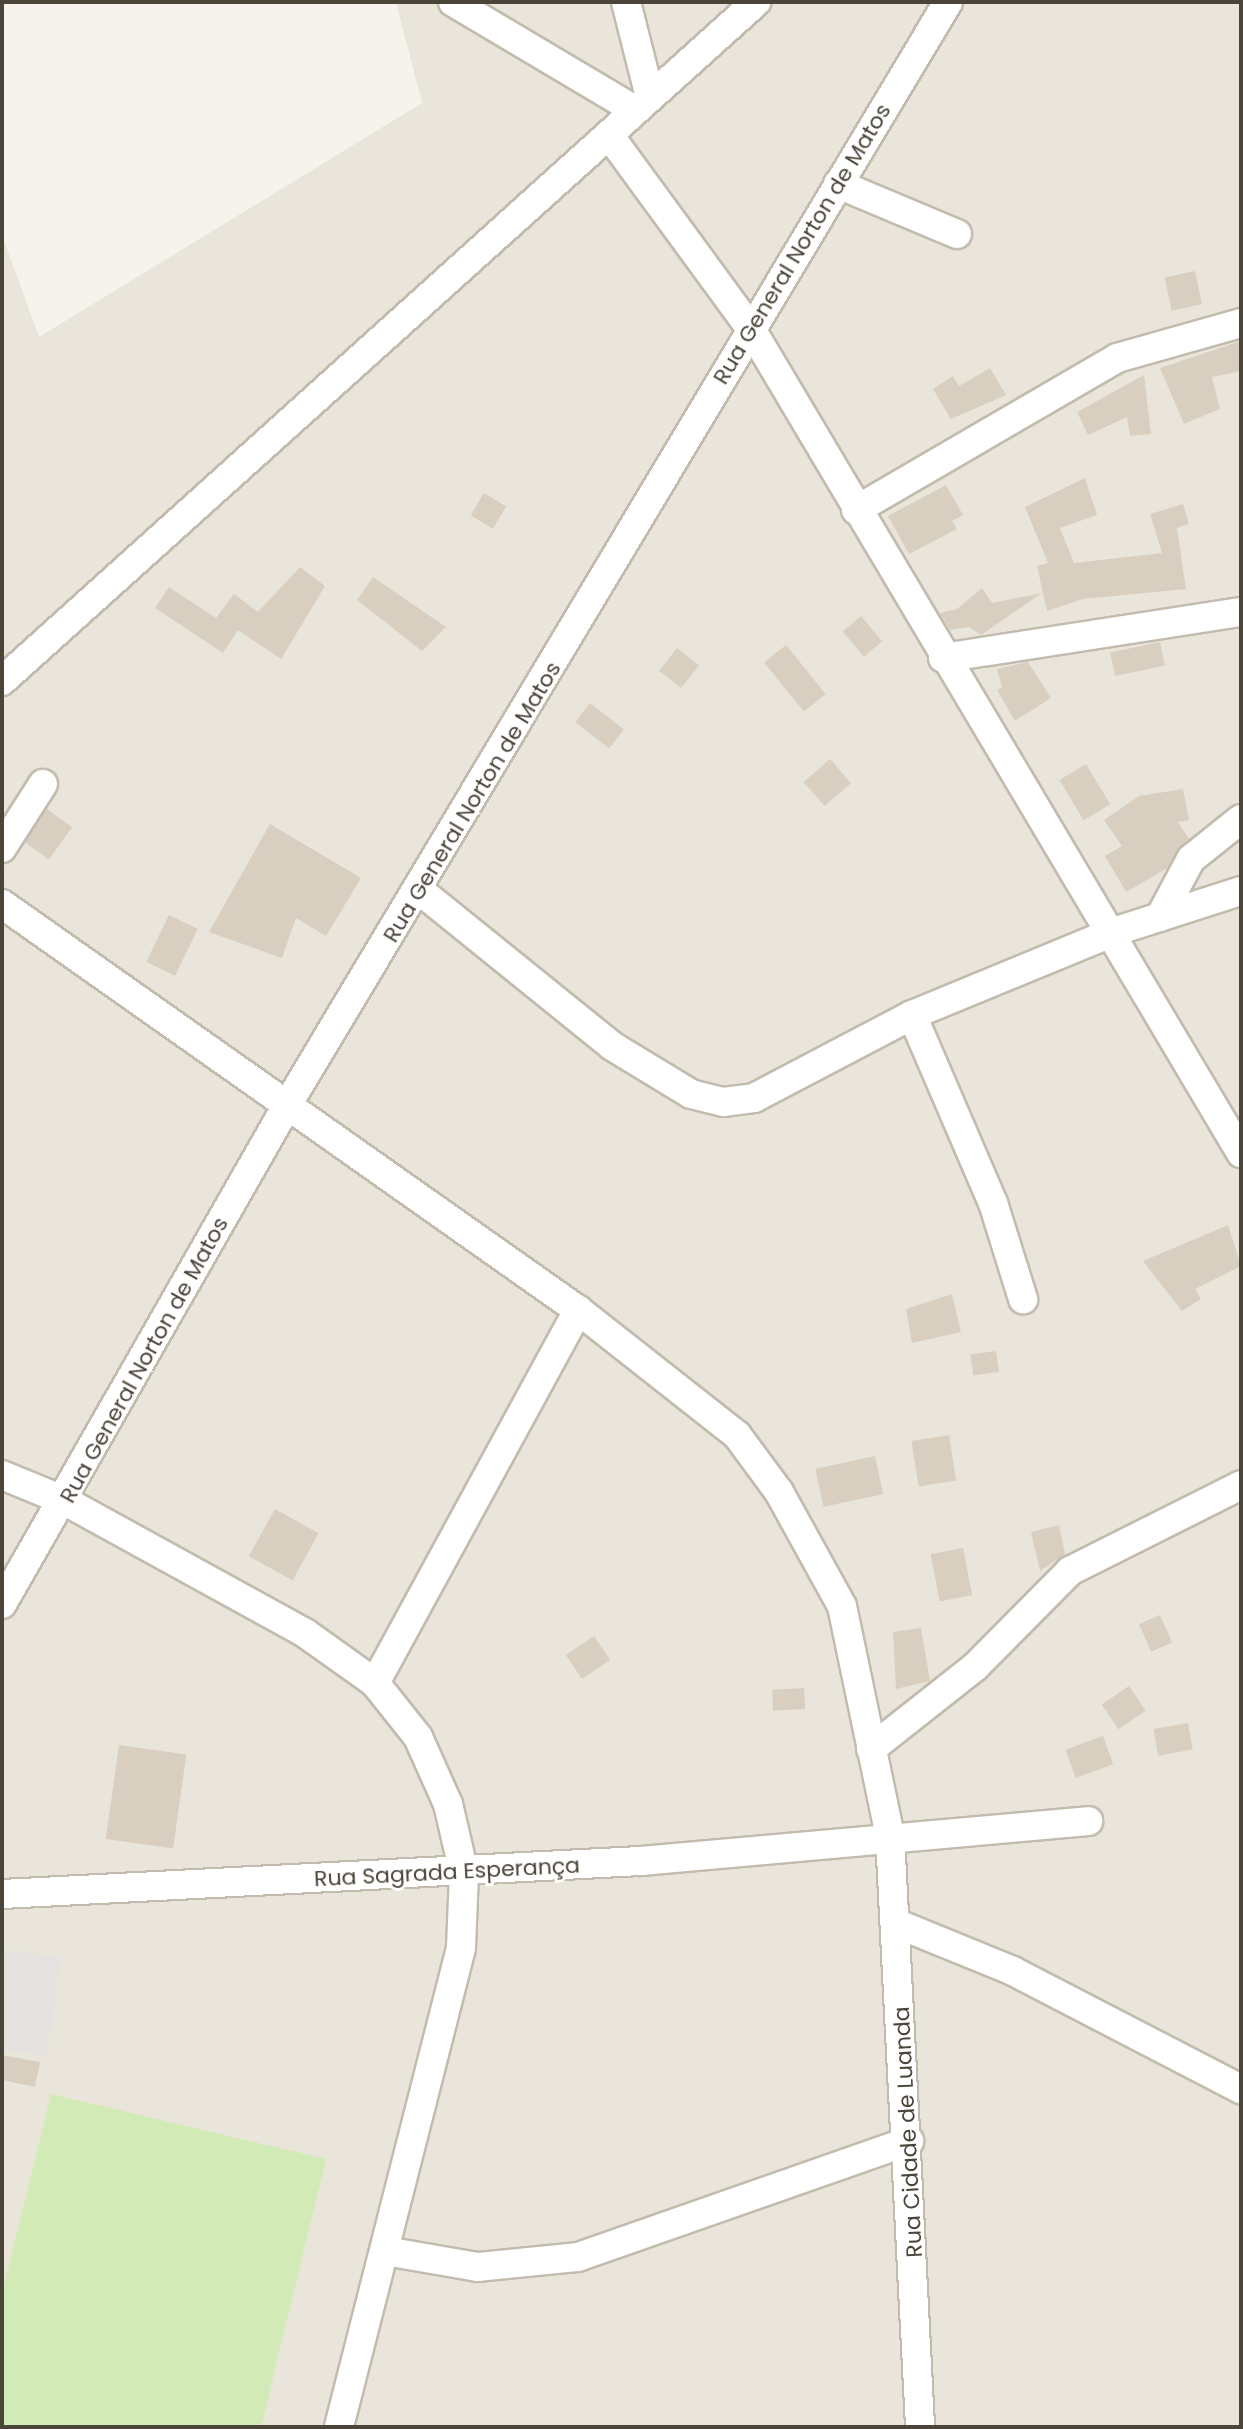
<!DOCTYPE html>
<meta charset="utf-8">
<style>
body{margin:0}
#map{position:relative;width:1243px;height:2429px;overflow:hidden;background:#f6f3ec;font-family:Poppins,sans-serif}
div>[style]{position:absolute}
.residential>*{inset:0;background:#eae5da}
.green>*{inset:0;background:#d2eab5}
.parking>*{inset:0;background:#e5e3e0}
.building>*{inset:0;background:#d8cfc1;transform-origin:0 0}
.roads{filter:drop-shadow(2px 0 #c2bbae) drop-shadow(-2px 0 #c2bbae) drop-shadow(0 2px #c2bbae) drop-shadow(0 -2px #c2bbae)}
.minor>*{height:28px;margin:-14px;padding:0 14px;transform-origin:14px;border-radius:14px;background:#fff}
span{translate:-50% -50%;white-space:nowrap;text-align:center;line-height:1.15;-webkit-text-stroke:6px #fff;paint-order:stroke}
.street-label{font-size:22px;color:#4b4439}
.frame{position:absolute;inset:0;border:4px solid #4b4439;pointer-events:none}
</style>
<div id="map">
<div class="residential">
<div style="clip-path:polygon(396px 2px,1241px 2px,1241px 2427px,2px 2427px,2px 235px,39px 337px,422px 103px)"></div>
</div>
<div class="green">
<div style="clip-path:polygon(51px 2094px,326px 2159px,261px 2427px,2px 2427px,2px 2294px)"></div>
</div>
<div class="parking">
<div style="clip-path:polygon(2px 1949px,61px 1957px,47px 2056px,2px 2050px)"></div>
</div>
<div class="building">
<div style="left:1195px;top:271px;width:34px;height:31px;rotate:78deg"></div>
<div style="clip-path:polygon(1241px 341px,1241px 371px,1212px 377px,1220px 409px,1184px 424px,1160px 368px)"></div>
<div style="clip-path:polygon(990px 368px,1006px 395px,951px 419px,933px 389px,953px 376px,959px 386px)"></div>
<div style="clip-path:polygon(1144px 375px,1151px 434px,1130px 436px,1127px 417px,1088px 435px,1077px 412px)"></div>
<div style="clip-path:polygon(1085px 478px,1097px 515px,1060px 528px,1074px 563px,1162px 553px,1150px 514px,1183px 504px,1189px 524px,1177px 528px,1186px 589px,1083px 599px,1047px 611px,1037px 566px,1048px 563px,1025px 507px)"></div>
<div style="clip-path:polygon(946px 485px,963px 515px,952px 521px,957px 529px,909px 554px,888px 516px)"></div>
<div style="left:484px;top:493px;width:26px;height:26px;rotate:31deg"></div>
<div style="clip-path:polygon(300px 567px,325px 586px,281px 659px,238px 630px,223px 653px,155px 608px,169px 587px,216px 618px,234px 594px,258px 612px)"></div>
<div style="clip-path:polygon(373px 577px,446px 627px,422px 651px,357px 600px)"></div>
<div style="clip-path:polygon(982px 588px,992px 603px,1042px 593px,981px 635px,969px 627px,950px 630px,940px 613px,957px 609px)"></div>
<div style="left:861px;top:616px;width:33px;height:24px;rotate:50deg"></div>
<div style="left:1160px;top:642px;width:24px;height:51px;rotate:78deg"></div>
<div style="left:786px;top:645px;width:63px;height:28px;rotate:51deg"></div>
<div style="left:677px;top:648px;width:28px;height:29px;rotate:38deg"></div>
<div style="clip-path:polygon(1028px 662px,1051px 698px,1015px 721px,997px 690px,1002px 687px,997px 669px)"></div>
<div style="left:590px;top:703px;width:43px;height:24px;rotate:38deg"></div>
<div style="left:830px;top:759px;width:32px;height:35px;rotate:49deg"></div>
<div style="left:1086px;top:764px;width:47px;height:31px;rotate:59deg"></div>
<div style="clip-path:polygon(1183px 789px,1189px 820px,1178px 822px,1189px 839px,1166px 869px,1126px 892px,1105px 856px,1122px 846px,1104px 820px,1139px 796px)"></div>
<div style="left:47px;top:809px;width:31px;height:40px;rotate:36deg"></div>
<div style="clip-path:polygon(270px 824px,361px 878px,326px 936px,296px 918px,282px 958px,209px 932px)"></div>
<div style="left:169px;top:915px;width:32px;height:52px;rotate:26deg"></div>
<div style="clip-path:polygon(1228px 1225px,1241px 1266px,1195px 1289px,1201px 1299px,1182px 1311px,1143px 1261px)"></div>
<div style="clip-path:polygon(952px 1294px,961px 1332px,912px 1343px,906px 1309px)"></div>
<div style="left:996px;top:1351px;width:21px;height:26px;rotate:82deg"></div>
<div style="left:949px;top:1435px;width:46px;height:38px;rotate:81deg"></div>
<div style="left:875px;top:1456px;width:39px;height:61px;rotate:78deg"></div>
<div style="left:275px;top:1509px;width:50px;height:54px;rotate:29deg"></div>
<div style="clip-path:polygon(1059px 1525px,1065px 1554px,1040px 1571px,1031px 1532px)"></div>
<div style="left:963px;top:1548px;width:48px;height:33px;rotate:79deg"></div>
<div style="left:1160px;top:1615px;width:30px;height:23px;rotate:66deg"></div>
<div style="clip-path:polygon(921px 1628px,930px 1681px,896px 1689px,893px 1632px)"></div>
<div style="left:594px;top:1636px;width:29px;height:34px;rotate:56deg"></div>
<div style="left:1129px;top:1686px;width:30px;height:33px;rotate:56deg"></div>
<div style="left:804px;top:1688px;width:21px;height:32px;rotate:87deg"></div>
<div style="left:1188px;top:1723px;width:27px;height:35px;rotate:80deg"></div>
<div style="left:1103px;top:1736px;width:30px;height:40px;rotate:70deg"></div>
<div style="left:119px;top:1745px;width:68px;height:95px;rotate:8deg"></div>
<div style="clip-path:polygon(2px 2055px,40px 2062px,35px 2087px,2px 2080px)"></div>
</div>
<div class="roads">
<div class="minor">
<div style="left:453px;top:2px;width:212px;rotate:30.7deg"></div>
<div style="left:626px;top:2px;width:98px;rotate:75.8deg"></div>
<div style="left:609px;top:135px;width:240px;rotate:53.8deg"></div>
<div style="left:751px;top:329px;width:959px;rotate:59.26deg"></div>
<div style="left:838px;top:184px;width:129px;rotate:22.8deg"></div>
<div style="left:856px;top:510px;width:302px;rotate:-30.2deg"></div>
<div style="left:1117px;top:358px;width:129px;rotate:-15.8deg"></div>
<div style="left:943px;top:658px;width:302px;rotate:-8.8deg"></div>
<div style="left:2px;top:681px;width:1015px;rotate:-42deg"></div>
<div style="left:2px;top:848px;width:76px;rotate:-57.4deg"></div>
<div style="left:419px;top:890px;width:248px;rotate:38.9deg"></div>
<div style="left:612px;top:1046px;width:92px;rotate:31.3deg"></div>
<div style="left:691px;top:1094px;width:33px;rotate:14deg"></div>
<div style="left:723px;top:1102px;width:31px;rotate:-7deg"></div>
<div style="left:754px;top:1098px;width:178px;rotate:-27.7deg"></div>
<div style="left:912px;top:1015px;width:217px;rotate:-22.4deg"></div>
<div style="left:1113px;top:932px;width:134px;rotate:-17.8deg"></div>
<div style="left:2px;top:904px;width:705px;rotate:35.18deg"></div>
<div style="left:578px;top:1310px;width:202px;rotate:38.2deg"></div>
<div style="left:737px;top:1435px;width:71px;rotate:53.6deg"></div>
<div style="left:779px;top:1492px;width:130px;rotate:61.1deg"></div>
<div style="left:842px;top:1606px;width:235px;rotate:78.2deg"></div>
<div style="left:890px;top:1836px;width:592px;rotate:87.09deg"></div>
<div style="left:1160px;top:917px;width:66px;rotate:-61.9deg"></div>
<div style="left:1191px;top:859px;width:64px;rotate:-38.7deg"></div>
<div style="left:912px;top:1015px;width:205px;rotate:66.7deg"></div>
<div style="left:993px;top:1203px;width:101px;rotate:72.6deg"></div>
<div style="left:2px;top:1475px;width:68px;rotate:22.4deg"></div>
<div style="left:65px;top:1501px;width:274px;rotate:28.8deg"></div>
<div style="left:305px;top:1633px;width:86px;rotate:35.5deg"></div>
<div style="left:375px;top:1683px;width:69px;rotate:51.5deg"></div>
<div style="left:418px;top:1737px;width:73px;rotate:65.9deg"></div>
<div style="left:448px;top:1804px;width:71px;rotate:76.9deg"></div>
<div style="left:464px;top:1873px;width:75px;rotate:92.3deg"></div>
<div style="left:461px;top:1948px;width:494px;rotate:104.3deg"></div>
<div style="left:2px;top:1604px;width:578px;rotate:-60.24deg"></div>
<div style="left:289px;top:1102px;width:1282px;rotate:-59.07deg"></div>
<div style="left:375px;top:1683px;width:425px;rotate:-61.4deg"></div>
<div style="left:871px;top:1749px;width:134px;rotate:-38.3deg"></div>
<div style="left:976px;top:1666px;width:134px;rotate:-45.3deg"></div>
<div style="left:1070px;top:1571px;width:191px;rotate:-26.7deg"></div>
<div style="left:2px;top:1894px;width:640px;rotate:-2.96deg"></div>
<div style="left:641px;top:1861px;width:449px;rotate:-5.1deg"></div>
<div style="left:898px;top:1924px;width:124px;rotate:22.2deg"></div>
<div style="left:1013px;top:1971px;width:257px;rotate:27.4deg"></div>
<div style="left:385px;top:2251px;width:94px;rotate:9.8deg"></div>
<div style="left:478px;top:2267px;width:100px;rotate:-5.7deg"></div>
<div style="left:578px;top:2257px;width:351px;rotate:-19.3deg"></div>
</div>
</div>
<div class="street-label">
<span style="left:802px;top:244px;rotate:-59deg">Rua General Norton de Matos</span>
<span style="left:472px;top:802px;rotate:-59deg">Rua General Norton de Matos</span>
<span style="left:144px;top:1360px;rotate:-61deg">Rua General Norton de Matos</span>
<span style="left:447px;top:1872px;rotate:-3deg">Rua Sagrada Esperança</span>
<span style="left:908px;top:2132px;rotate:-93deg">Rua Cidade de Luanda</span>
</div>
<div class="frame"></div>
</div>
